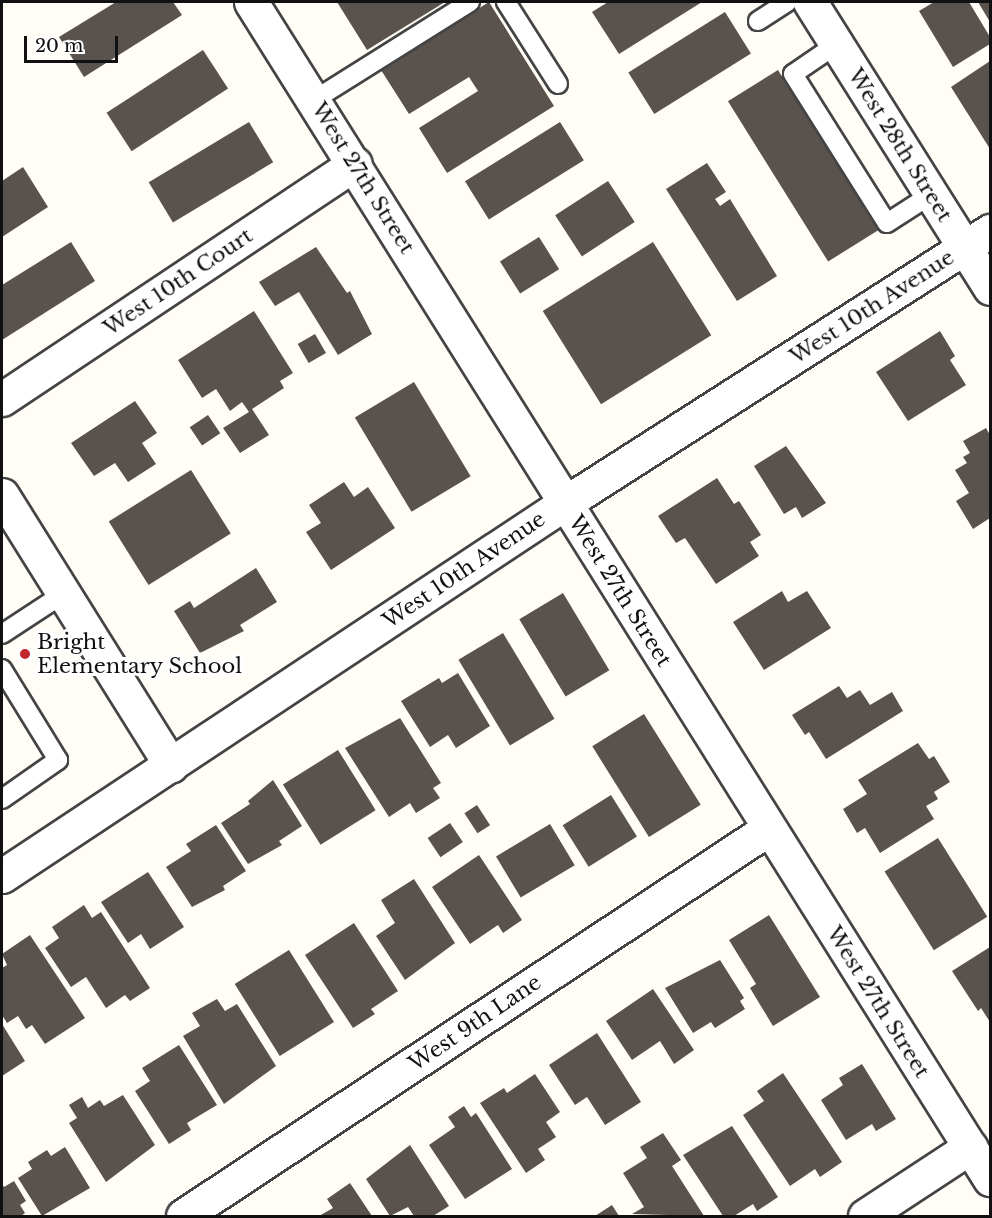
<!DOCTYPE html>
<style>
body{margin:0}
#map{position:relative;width:992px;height:1218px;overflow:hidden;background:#fffdf5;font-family:"Libre Baskerville",serif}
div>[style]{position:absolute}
.building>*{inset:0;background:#5a524d;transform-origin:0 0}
.roads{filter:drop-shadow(2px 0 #444) drop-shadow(-2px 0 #444) drop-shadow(0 2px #444) drop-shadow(0 -2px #444)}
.service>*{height:18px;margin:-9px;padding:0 9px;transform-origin:9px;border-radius:9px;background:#fff}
.minor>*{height:33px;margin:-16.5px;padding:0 16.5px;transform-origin:16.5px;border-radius:16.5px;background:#fff}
.dots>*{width:16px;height:16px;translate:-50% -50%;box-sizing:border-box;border:3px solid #fff;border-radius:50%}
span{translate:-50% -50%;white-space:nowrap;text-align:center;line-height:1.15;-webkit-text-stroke:6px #fff;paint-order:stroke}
.street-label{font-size:21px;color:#111}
.poi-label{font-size:21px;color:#111}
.left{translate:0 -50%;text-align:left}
.frame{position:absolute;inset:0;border:3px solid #111;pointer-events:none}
.scale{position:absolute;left:24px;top:36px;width:94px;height:27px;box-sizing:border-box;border:3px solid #111;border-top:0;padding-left:8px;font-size:18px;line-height:21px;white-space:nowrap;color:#111;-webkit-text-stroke:4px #fff;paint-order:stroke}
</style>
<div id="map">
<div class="building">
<div style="clip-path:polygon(116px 2px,173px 2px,182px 15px,84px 77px,59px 37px)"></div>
<div style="clip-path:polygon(337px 2px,445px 2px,367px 50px)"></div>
<div style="clip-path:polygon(489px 2px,554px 106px,447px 173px,419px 128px,478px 91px,469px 77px,409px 114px,381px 70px)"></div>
<div style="clip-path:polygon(608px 2px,702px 2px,619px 54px,592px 12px)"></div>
<div style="clip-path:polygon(934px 2px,969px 2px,990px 37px,990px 44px,953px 67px,919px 11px)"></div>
<div style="clip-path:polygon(978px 2px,990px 2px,990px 22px)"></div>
<div style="left:725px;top:12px;width:49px;height:114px;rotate:58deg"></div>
<div style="left:203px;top:50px;width:46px;height:115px;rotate:57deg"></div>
<div style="clip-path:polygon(990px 61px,990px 149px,951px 87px)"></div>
<div style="left:778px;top:70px;width:189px;height:59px;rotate:58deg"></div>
<div style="left:249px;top:122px;width:47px;height:117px;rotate:59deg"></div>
<div style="left:560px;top:122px;width:45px;height:112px;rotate:58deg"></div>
<div style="clip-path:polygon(707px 163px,726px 192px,715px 199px,720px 206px,730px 199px,777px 276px,737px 301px,666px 189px)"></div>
<div style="clip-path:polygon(23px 167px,48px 207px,2px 237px,2px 181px)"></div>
<div style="left:608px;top:181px;width:49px;height:63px;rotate:57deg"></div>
<div style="left:539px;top:237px;width:38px;height:46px;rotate:58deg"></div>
<div style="clip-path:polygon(71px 242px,95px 281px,2px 340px,2px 285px)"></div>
<div style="left:653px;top:242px;width:110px;height:130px;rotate:58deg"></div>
<div style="clip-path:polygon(316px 247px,347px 293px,350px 291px,372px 334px,338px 355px,299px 292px,275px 306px,259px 282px)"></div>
<div style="clip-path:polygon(254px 311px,293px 373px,280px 381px,284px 388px,252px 409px,269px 435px,240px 453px,223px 428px,249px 412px,242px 402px,230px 411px,216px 389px,202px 398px,178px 360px)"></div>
<div style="clip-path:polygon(940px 331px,955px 356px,950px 360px,966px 385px,908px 421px,876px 372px)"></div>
<div style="left:315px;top:334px;width:22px;height:20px;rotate:60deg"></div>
<div style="left:414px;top:382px;width:110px;height:69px;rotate:59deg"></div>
<div style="clip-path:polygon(135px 401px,157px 433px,142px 443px,156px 464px,128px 482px,115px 463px,94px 476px,71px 443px)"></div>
<div style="left:208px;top:415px;width:22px;height:22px;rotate:56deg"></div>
<div style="clip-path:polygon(986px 428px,990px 435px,990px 518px,973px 529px,956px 501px,969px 493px,955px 470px,967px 463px,963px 457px,970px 453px,963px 441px)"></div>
<div style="clip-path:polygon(786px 446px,826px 503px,802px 518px,796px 507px,784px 514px,754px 466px)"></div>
<div style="left:191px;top:470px;width:75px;height:97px;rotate:58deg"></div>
<div style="clip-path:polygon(717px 478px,734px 504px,739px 501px,761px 535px,750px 542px,759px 556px,716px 584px,685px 538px,676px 543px,658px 516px)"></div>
<div style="clip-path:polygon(344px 482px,354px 497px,368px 487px,395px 528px,331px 570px,306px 532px,321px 523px,309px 505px)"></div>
<div style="clip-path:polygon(256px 568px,277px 602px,240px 625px,244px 631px,200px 653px,174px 611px,190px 601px,194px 608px)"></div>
<div style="clip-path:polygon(782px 591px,788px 602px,807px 591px,831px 628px,764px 670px,733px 622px)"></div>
<div style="left:563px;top:593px;width:90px;height:51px;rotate:59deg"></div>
<div style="left:503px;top:633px;width:100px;height:52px;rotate:59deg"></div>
<div style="clip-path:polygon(458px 673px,490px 726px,456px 748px,448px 735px,430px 747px,401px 701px,439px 678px,442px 683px)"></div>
<div style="clip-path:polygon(839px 686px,847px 698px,860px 690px,870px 705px,892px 692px,903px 711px,826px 759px,809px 732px,805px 735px,792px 715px)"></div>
<div style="left:644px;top:714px;width:107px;height:61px;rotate:58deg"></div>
<div style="clip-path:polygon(400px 718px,441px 783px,433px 788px,440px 798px,416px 813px,410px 803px,389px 817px,345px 748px)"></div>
<div style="clip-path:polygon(918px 743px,929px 759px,934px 756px,950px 782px,934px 792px,938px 799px,926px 806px,934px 819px,880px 853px,865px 828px,857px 833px,843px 809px,867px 794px,858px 780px)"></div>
<div style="left:338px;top:750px;width:71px;height:65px;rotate:58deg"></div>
<div style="clip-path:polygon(273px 780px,302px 826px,279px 841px,282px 845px,248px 864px,221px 823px,250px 804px,248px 801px)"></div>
<div style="left:611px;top:795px;width:49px;height:57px;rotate:58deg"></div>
<div style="left:477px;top:805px;width:24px;height:15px;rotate:57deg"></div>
<div style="left:450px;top:823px;width:23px;height:27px;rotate:56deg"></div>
<div style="left:550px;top:824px;width:48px;height:63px;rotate:59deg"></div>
<div style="clip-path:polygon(216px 825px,246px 871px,223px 886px,225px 890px,192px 907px,166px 867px,191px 851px,186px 844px)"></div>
<div style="left:938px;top:838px;width:93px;height:63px;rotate:58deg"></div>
<div style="clip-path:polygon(479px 855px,522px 920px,503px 933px,498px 925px,470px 944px,432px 887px)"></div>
<div style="clip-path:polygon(148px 872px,184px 927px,150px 949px,141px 934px,128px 943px,101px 902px)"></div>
<div style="clip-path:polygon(414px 879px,455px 943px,405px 980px,376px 936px,395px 923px,381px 900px)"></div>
<div style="clip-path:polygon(84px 905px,92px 918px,101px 912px,150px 988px,130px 1001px,125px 995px,106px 1008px,86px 977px,71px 987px,45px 948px,59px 938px,52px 927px)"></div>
<div style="clip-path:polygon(769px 915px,820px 997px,773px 1026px,750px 988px,756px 984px,729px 940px)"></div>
<div style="clip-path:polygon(354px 923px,398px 991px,371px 1009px,375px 1014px,353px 1028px,305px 955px)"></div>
<div style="clip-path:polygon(30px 935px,85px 1018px,45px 1044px,32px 1025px,26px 1029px,18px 1016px,7px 1023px,2px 1015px,2px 968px,7px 965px,2px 954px)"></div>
<div style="clip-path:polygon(990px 947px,990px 1022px,981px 1008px,978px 1011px,952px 971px)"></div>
<div style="left:289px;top:950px;width:85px;height:64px;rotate:58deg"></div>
<div style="clip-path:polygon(720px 960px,744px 998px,740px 1001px,745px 1009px,715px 1028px,711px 1022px,693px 1033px,665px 988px)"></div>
<div style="clip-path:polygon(653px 989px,694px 1050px,674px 1064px,660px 1041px,632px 1060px,606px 1021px)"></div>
<div style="clip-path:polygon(217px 999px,225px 1011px,237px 1004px,276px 1066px,224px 1104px,183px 1036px,200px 1026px,192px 1013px)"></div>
<div style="clip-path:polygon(2px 1024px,25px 1061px,2px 1076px)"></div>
<div style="clip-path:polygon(597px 1033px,641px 1102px,605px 1125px,587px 1097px,575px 1105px,549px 1065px)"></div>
<div style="clip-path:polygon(179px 1045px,217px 1105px,187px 1123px,191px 1130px,169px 1144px,135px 1091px,150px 1081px,142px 1068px)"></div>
<div style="clip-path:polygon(862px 1064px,896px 1119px,876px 1131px,872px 1124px,846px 1140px,821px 1100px,843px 1085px,839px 1078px)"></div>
<div style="clip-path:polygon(783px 1073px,842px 1162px,820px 1177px,815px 1169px,790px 1186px,743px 1115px,764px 1101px,757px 1091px)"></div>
<div style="clip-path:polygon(535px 1074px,560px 1112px,546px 1122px,556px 1137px,538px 1149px,545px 1160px,526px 1173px,480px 1103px,504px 1088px,507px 1093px)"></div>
<div style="clip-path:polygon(123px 1095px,155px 1145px,106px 1182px,69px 1123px,77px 1118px,69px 1105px,82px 1097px,88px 1108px,100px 1100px,104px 1106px)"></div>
<div style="clip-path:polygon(464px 1106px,471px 1117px,476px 1113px,512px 1169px,465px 1199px,429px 1145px,455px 1127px,448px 1117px)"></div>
<div style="clip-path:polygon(732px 1126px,778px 1197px,757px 1211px,753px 1204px,734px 1216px,723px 1216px,683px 1155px)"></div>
<div style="clip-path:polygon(663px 1133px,681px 1160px,672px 1166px,704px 1216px,632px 1214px,644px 1207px,623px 1173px,647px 1158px,640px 1147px)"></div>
<div style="clip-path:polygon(410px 1145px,449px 1206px,433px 1216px,414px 1216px,408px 1207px,390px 1216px,366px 1179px)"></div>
<div style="clip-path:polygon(65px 1147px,90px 1188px,42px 1216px,18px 1178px,32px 1169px,28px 1162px,47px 1150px,51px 1156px)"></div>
<div style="clip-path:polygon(14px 1181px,26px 1201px,20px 1205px,25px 1213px,21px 1216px,2px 1216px,2px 1184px,4px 1187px)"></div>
<div style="clip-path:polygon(350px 1183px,372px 1216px,319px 1216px,333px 1208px,327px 1199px)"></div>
<div style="clip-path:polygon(612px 1205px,619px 1216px,595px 1216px)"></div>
</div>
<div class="roads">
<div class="service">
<div style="left:506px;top:2px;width:97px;rotate:57.6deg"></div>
<div style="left:758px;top:21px;width:35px;rotate:-33deg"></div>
<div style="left:837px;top:44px;width:53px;rotate:145.7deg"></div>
<div style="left:793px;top:74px;width:176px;rotate:57.8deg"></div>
<div style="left:887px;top:223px;width:54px;rotate:-32.8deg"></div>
<div style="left:314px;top:100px;width:184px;rotate:-32.1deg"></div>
<div style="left:2px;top:634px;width:73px;rotate:-33.3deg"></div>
<div style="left:2px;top:669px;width:107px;rotate:58.4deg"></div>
<div style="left:58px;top:760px;width:68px;rotate:145.1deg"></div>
</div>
<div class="minor">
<div style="left:251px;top:2px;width:1390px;rotate:57.88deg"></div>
<div style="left:810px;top:2px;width:338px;rotate:57.8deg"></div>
<div style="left:2px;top:399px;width:424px;rotate:-33.7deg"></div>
<div style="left:2px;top:495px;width:319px;rotate:58deg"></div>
<div style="left:2px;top:876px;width:675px;rotate:-33.53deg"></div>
<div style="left:565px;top:503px;width:505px;rotate:-32.62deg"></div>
<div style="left:183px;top:1216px;width:701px;rotate:-33.49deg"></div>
<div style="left:865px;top:1216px;width:126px;rotate:-33.3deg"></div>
</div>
</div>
<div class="dots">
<div style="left:25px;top:654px;background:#c4262e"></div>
</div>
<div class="street-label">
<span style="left:900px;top:145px;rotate:58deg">West 28th Street</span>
<span style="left:363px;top:178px;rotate:58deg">West 27th Street</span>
<span style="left:178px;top:282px;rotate:-34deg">West 10th Court</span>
<span style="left:872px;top:307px;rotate:-33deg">West 10th Avenue</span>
<span style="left:464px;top:570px;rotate:-34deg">West 10th Avenue</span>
<span style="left:620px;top:591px;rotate:58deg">West 27th Street</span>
<span style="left:878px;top:1002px;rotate:58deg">West 27th Street</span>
<span style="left:475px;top:1023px;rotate:-34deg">West 9th Lane</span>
</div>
<div class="poi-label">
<span class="left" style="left:37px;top:654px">Bright<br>Elementary School</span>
</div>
<div class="frame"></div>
<div class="scale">20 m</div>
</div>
